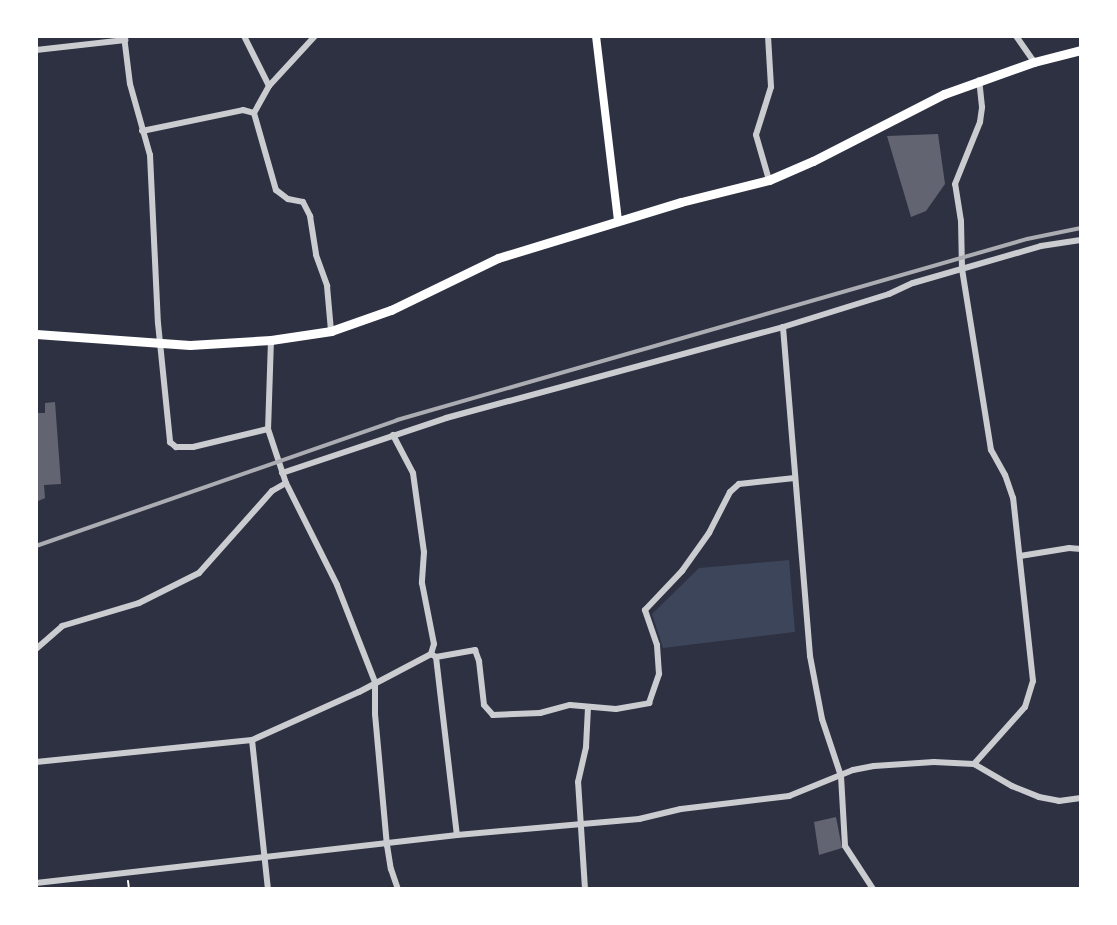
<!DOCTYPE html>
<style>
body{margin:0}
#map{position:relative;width:1117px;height:925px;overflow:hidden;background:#2d3142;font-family:"IBM Plex Serif",serif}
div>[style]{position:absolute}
.green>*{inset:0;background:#3c4559}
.building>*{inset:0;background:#626471}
.path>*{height:2px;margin:-1px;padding:0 1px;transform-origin:1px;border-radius:1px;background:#fff}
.minor>*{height:6px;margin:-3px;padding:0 3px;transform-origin:3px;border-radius:3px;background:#caccd0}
.secondary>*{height:8px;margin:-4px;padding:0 4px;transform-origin:4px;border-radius:4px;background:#fff}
.trunk>*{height:9px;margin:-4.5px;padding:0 4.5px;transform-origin:4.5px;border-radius:4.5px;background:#fff}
.rail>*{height:4px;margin:-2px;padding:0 2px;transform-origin:2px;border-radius:2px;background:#abadb3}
span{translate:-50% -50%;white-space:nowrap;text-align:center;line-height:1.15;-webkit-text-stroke:6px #fff;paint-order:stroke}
.frame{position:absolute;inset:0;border:38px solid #fff;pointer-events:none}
</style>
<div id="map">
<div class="green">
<div style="clip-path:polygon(789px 560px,795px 632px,663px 648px,652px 614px,699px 568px)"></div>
</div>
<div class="building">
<div style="clip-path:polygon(938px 134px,945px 184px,926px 211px,911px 217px,887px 136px)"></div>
<div style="clip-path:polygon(55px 402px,61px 484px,44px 485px,45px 498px,36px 502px,36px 413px,45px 413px,45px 403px)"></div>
<div style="clip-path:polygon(836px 817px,842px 848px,819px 855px,814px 822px)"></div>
</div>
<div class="path">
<div style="left:128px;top:881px;width:8px;rotate:83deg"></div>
</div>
<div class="minor">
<div style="left:124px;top:36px;width:48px;rotate:82.9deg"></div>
<div style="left:130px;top:84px;width:74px;rotate:74.3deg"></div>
<div style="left:150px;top:155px;width:168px;rotate:87.3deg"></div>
<div style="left:158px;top:323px;width:120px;rotate:84.2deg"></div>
<div style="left:170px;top:442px;width:8px;rotate:40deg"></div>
<div style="left:176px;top:447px;width:17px"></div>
<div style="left:193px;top:447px;width:77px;rotate:-13.5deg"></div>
<div style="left:244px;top:36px;width:56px;rotate:63.4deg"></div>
<div style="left:315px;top:36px;width:68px;rotate:132.6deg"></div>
<div style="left:269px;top:86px;width:31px;rotate:119deg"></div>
<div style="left:254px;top:113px;width:80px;rotate:74.1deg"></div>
<div style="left:276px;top:190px;width:15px;rotate:37deg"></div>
<div style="left:288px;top:199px;width:15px;rotate:11deg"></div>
<div style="left:303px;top:202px;width:16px;rotate:63deg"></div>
<div style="left:310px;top:216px;width:39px;rotate:81deg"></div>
<div style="left:316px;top:255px;width:33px;rotate:70deg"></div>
<div style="left:327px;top:286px;width:45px;rotate:84.9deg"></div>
<div style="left:768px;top:36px;width:51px;rotate:86.6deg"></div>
<div style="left:771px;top:87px;width:50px;rotate:107.4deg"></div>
<div style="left:756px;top:135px;width:47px;rotate:73.9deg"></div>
<div style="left:1016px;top:36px;width:32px;rotate:55deg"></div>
<div style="left:36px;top:50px;width:90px;rotate:-6.4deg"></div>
<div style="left:142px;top:131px;width:103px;rotate:-11.7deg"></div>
<div style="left:243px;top:110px;width:11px;rotate:15deg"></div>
<div style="left:783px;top:327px;width:330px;rotate:85.3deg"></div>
<div style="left:810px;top:656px;width:64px;rotate:79.2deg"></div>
<div style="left:822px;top:719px;width:60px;rotate:71.6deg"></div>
<div style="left:841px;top:776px;width:70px;rotate:86.7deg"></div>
<div style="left:845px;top:846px;width:51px;rotate:56.9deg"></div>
<div style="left:271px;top:340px;width:89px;rotate:91.9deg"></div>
<div style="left:268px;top:429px;width:57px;rotate:71.6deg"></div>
<div style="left:286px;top:483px;width:114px;rotate:63.4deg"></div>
<div style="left:337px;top:585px;width:104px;rotate:68.6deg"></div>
<div style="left:375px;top:682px;width:32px;rotate:90deg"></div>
<div style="left:375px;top:714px;width:132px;rotate:84.8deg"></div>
<div style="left:387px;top:845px;width:24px;rotate:81deg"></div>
<div style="left:391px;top:869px;width:21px;rotate:71deg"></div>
<div style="left:393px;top:435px;width:43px;rotate:62.2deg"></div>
<div style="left:413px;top:473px;width:80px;rotate:82.1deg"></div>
<div style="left:424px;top:552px;width:31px;rotate:94deg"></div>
<div style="left:422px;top:583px;width:62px;rotate:78.9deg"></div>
<div style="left:434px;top:644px;width:10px;rotate:107deg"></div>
<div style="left:282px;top:473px;width:173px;rotate:-18.5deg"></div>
<div style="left:446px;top:418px;width:349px;rotate:-15.1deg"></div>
<div style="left:783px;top:327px;width:111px;rotate:-17.3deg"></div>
<div style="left:889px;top:294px;width:26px;rotate:-25deg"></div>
<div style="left:913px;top:283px;width:133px;rotate:-16.1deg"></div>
<div style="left:1041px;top:246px;width:40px;rotate:-8.5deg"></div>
<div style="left:1020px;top:556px;width:50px;rotate:-9.3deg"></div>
<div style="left:1069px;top:548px;width:12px;rotate:5deg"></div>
<div style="left:36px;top:649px;width:35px;rotate:-41deg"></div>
<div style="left:62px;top:626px;width:80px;rotate:-16.6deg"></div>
<div style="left:139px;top:603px;width:67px;rotate:-26.6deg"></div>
<div style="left:199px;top:573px;width:110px;rotate:-48.3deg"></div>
<div style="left:272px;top:491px;width:16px;rotate:-30deg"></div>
<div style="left:436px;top:657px;width:179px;rotate:83.3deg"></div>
<div style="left:252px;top:740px;width:150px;rotate:83.9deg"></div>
<div style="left:36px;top:762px;width:217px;rotate:-5.8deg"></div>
<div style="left:252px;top:740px;width:117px;rotate:-24.2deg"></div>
<div style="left:359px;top:692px;width:81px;rotate:-27.8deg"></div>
<div style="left:431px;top:654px;width:6px;rotate:31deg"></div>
<div style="left:436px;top:657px;width:40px;rotate:-10deg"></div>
<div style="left:475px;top:650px;width:12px;rotate:70deg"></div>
<div style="left:479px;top:661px;width:44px;rotate:83.5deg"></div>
<div style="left:484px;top:705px;width:13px;rotate:48deg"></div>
<div style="left:493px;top:715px;width:47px;rotate:-2.4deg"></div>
<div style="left:540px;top:713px;width:31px;rotate:-15deg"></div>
<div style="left:570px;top:705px;width:46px;rotate:5deg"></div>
<div style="left:616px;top:709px;width:34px;rotate:-10deg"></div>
<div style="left:649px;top:703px;width:31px;rotate:-71deg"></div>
<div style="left:659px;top:674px;width:29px;rotate:-94deg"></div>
<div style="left:657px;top:645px;width:37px;rotate:-109deg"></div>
<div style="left:645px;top:610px;width:54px;rotate:-46.5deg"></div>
<div style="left:682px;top:571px;width:47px;rotate:-54.6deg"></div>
<div style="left:709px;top:533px;width:46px;rotate:-62.9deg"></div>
<div style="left:730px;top:492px;width:12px;rotate:-42deg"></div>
<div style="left:739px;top:484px;width:56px;rotate:-6.1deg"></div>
<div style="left:974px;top:764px;width:76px;rotate:-48.2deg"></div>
<div style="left:1025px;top:707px;width:27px;rotate:-73deg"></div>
<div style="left:1033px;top:681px;width:184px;rotate:-96.2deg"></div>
<div style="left:1013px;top:498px;width:24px;rotate:-109deg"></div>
<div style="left:1005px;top:475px;width:29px;rotate:-119deg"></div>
<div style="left:991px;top:450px;width:183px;rotate:-99.1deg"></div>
<div style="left:962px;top:269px;width:48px;rotate:-91.2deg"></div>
<div style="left:961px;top:221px;width:37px;rotate:-99deg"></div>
<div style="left:955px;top:184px;width:67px;rotate:-68deg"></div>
<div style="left:980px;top:122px;width:15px;rotate:-82deg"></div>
<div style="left:982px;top:107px;width:27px;rotate:-96deg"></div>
<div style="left:36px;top:883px;width:424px;rotate:-6.5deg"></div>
<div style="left:457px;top:835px;width:183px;rotate:-5deg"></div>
<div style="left:639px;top:819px;width:43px;rotate:-13.4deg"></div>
<div style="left:681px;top:809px;width:109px;rotate:-6.9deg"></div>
<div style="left:789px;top:796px;width:69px;rotate:-22.1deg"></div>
<div style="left:853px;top:770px;width:21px;rotate:-11deg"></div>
<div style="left:874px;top:766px;width:60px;rotate:-3.8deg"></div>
<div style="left:934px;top:762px;width:40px;rotate:2.9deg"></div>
<div style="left:974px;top:764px;width:44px;rotate:30.1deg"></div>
<div style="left:1012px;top:786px;width:29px;rotate:22deg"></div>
<div style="left:1039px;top:797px;width:20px;rotate:11deg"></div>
<div style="left:1059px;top:801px;width:22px;rotate:-8deg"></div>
<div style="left:585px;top:889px;width:107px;rotate:-93.7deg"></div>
<div style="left:578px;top:782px;width:36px;rotate:-77deg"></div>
<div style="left:586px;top:747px;width:40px;rotate:-87.1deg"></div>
</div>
<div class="secondary">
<div style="left:596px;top:36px;width:186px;rotate:83.2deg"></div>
</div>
<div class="trunk">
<div style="left:36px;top:334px;width:154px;rotate:4.1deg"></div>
<div style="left:190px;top:345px;width:81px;rotate:-3.5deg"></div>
<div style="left:271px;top:340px;width:61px;rotate:-8.5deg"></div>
<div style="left:331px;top:331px;width:64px;rotate:-19.3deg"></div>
<div style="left:391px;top:310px;width:119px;rotate:-25.9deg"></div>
<div style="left:498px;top:258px;width:191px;rotate:-17deg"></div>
<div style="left:681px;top:202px;width:91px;rotate:-14deg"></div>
<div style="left:769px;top:180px;width:48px;rotate:-23.4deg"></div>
<div style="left:813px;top:161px;width:147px;rotate:-27.1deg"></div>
<div style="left:944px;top:94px;width:96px;rotate:-19.6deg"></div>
<div style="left:1034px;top:62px;width:49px;rotate:-14.3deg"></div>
</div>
<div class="rail">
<div style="left:36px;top:546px;width:382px;rotate:-19.2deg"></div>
<div style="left:397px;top:420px;width:655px;rotate:-16.03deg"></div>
<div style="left:1027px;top:239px;width:55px;rotate:-11.5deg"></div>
</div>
<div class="frame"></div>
</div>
